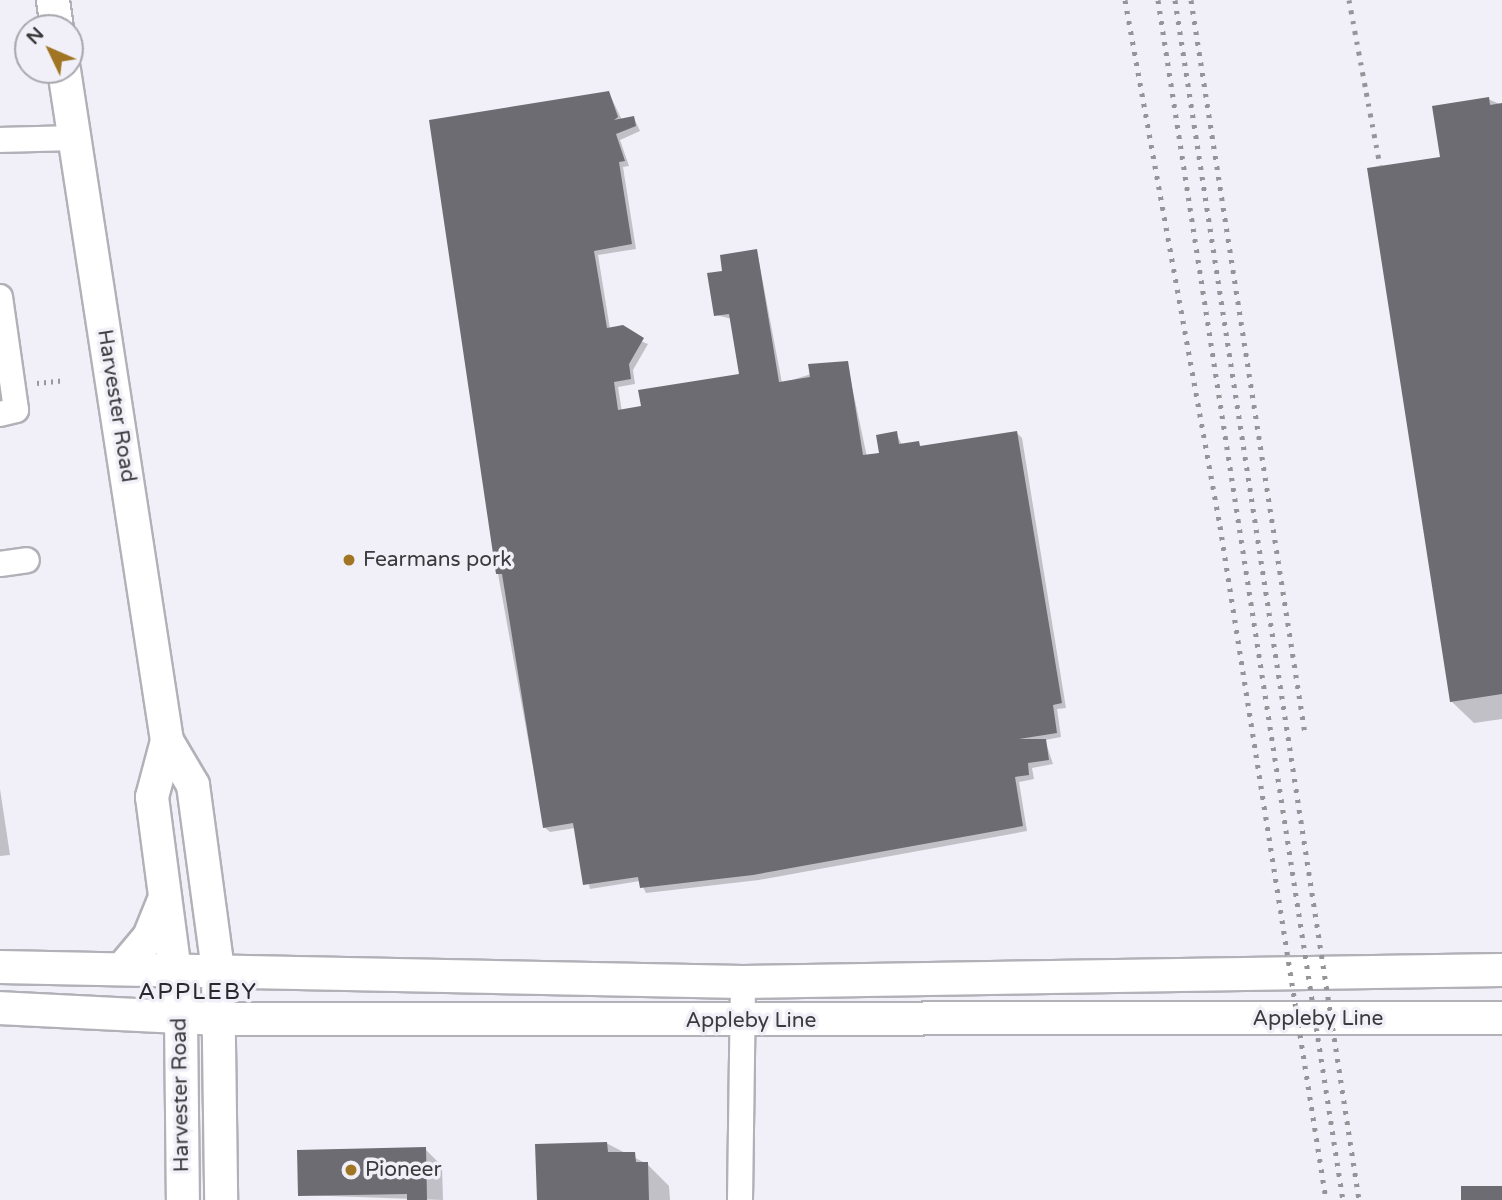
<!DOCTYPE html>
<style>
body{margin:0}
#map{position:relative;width:1502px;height:1200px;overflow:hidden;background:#f1f0f8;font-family:"Varela Round",sans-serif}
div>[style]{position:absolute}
.shadow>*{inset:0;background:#0003}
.building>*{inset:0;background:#6d6c73;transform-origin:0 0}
.path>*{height:4.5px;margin-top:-2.25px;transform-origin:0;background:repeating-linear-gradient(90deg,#98979c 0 2px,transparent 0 7px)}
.roads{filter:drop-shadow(2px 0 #b1b1b8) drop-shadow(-2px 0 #b1b1b8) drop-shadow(0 2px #b1b1b8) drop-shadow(0 -2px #b1b1b8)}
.minor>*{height:24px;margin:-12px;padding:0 12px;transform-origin:12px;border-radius:12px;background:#fff}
.major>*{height:32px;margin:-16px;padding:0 16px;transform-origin:16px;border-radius:16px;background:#fff}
.rail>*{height:5px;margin-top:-2.5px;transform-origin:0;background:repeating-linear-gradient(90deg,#959499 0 3.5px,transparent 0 10.5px)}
.dots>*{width:19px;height:19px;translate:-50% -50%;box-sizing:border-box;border:4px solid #f1f0f8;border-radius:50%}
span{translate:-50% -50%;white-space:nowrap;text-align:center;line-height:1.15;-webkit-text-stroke:7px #f1f0f8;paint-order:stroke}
.street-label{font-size:21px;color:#3b3a3d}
.poi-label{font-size:21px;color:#3b3a3d}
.left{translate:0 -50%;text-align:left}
.neighbourhood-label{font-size:23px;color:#29292e;letter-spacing:2px}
.north{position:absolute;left:14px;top:14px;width:70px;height:70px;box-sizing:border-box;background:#f1f0f8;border:2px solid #a8a7ad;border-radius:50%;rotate:314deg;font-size:19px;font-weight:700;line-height:28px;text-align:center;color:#3b3a3d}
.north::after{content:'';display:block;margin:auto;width:24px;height:32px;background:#a07625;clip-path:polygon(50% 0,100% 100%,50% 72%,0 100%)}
</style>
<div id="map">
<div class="shadow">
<div style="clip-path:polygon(609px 93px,622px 120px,634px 118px,640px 131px,620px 140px,629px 166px,623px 167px,636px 249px,598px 255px,610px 329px,648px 344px,633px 370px,635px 384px,618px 387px,622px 412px,741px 375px,732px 319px,716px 315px,724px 272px,757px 251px,782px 383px,847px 363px,867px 457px,881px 454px,896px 433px,902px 445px,923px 448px,1017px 433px,1022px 438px,1066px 708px,1057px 709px,1061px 737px,1045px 740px,1053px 764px,1032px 768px,1034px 779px,1019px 782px,1027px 831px,759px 880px,646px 893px,640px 881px,590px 889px,575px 828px,550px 832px,544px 827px,498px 574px)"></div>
<div style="clip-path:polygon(1488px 99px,1502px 105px,1502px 719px,1474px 723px,1451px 701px,1442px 159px)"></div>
<div style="clip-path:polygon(0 789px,10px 855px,0 856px)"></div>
<div style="clip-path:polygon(606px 1143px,647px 1164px,669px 1186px,670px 1200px,539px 1200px)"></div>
<div style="clip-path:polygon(425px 1149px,442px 1166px,443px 1200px,300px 1195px)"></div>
</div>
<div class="building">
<div style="clip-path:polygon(609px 91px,618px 117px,614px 120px,634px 116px,636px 126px,616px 134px,625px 161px,619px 162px,632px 244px,594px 251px,607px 328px,623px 325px,644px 338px,629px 364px,631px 379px,614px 382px,618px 410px,641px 406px,638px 390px,739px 374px,729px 314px,714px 316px,707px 273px,722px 271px,720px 255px,757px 249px,779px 382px,810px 377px,808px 364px,848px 361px,863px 455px,879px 453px,876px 435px,897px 431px,899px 444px,919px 441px,920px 446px,1017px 431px,1062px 703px,1053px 705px,1057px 733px,1019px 739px,1046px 739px,1049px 760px,1028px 763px,1029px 775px,1015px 777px,1023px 826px,753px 875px,640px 888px,638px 877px,583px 885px,573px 823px,543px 828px,502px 574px,496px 574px,429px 120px)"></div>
<div style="clip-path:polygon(1489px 97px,1490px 105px,1502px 103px,1502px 694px,1450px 702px,1367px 168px,1440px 157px,1432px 106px)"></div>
<div style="clip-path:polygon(607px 1142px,608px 1152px,635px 1152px,636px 1162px,648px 1162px,649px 1200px,537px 1200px,535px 1144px)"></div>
<div style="clip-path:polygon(426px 1147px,427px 1200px,407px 1200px,407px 1194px,298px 1196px,297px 1150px)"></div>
<div style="left:1502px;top:1186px;width:14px;height:41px;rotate:90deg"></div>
</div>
<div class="path">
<div style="left:37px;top:383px;width:27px;rotate:-6deg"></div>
</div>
<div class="roads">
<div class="minor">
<div style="left:0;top:140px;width:74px;rotate:-1.5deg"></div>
<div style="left:0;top:297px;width:114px;rotate:81.9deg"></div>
<div style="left:16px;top:410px;width:16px;rotate:166deg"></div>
<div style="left:0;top:564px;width:27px;rotate:-8deg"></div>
<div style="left:740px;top:1200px;width:218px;rotate:-89.2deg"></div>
</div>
<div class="major">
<div style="left:53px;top:0;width:28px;rotate:82deg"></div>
<div style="left:64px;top:70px;width:679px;rotate:81.27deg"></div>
<div style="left:167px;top:741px;width:58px;rotate:105deg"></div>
<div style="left:152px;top:797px;width:222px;rotate:82.5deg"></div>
<div style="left:181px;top:1017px;width:183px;rotate:89.4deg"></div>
<div style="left:167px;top:741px;width:51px;rotate:59.4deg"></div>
<div style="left:193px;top:785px;width:188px;rotate:82.3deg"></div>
<div style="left:218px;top:971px;width:229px;rotate:89.2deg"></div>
<div style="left:0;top:967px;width:743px;rotate:1.16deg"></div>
<div style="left:743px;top:982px;width:759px;rotate:-0.91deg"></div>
<div style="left:122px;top:969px;width:42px;rotate:-49.8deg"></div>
<div style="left:149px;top:937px;width:40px;rotate:-68deg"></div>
<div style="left:0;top:1008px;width:219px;rotate:2.9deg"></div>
<div style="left:219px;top:1019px;width:1283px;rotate:-0.04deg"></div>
</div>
</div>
<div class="rail">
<div style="left:1125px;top:0;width:535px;rotate:79.76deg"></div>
<div style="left:1220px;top:526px;width:682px;rotate:81.06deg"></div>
<div style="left:1158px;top:0;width:1214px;rotate:81.24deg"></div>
<div style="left:1175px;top:0;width:1214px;rotate:81.28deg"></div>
<div style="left:1191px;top:0;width:743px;rotate:81.17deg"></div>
<div style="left:1349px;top:0;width:169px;rotate:79.4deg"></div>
</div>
<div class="dots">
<div style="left:349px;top:560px;background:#a07625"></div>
<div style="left:351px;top:1170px;background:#a07625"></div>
</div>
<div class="street-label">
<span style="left:116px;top:406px;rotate:81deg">Harvester Road</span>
<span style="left:1318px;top:1019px">Appleby Line</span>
<span style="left:751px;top:1021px">Appleby Line</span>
<span style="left:181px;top:1095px;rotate:-91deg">Harvester Road</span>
</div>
<div class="poi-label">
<span class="left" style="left:363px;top:560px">Fearmans pork</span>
<span class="left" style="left:365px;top:1170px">Pioneer</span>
</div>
<div class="neighbourhood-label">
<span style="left:198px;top:992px">APPLEBY</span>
</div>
<div class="north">N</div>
</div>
